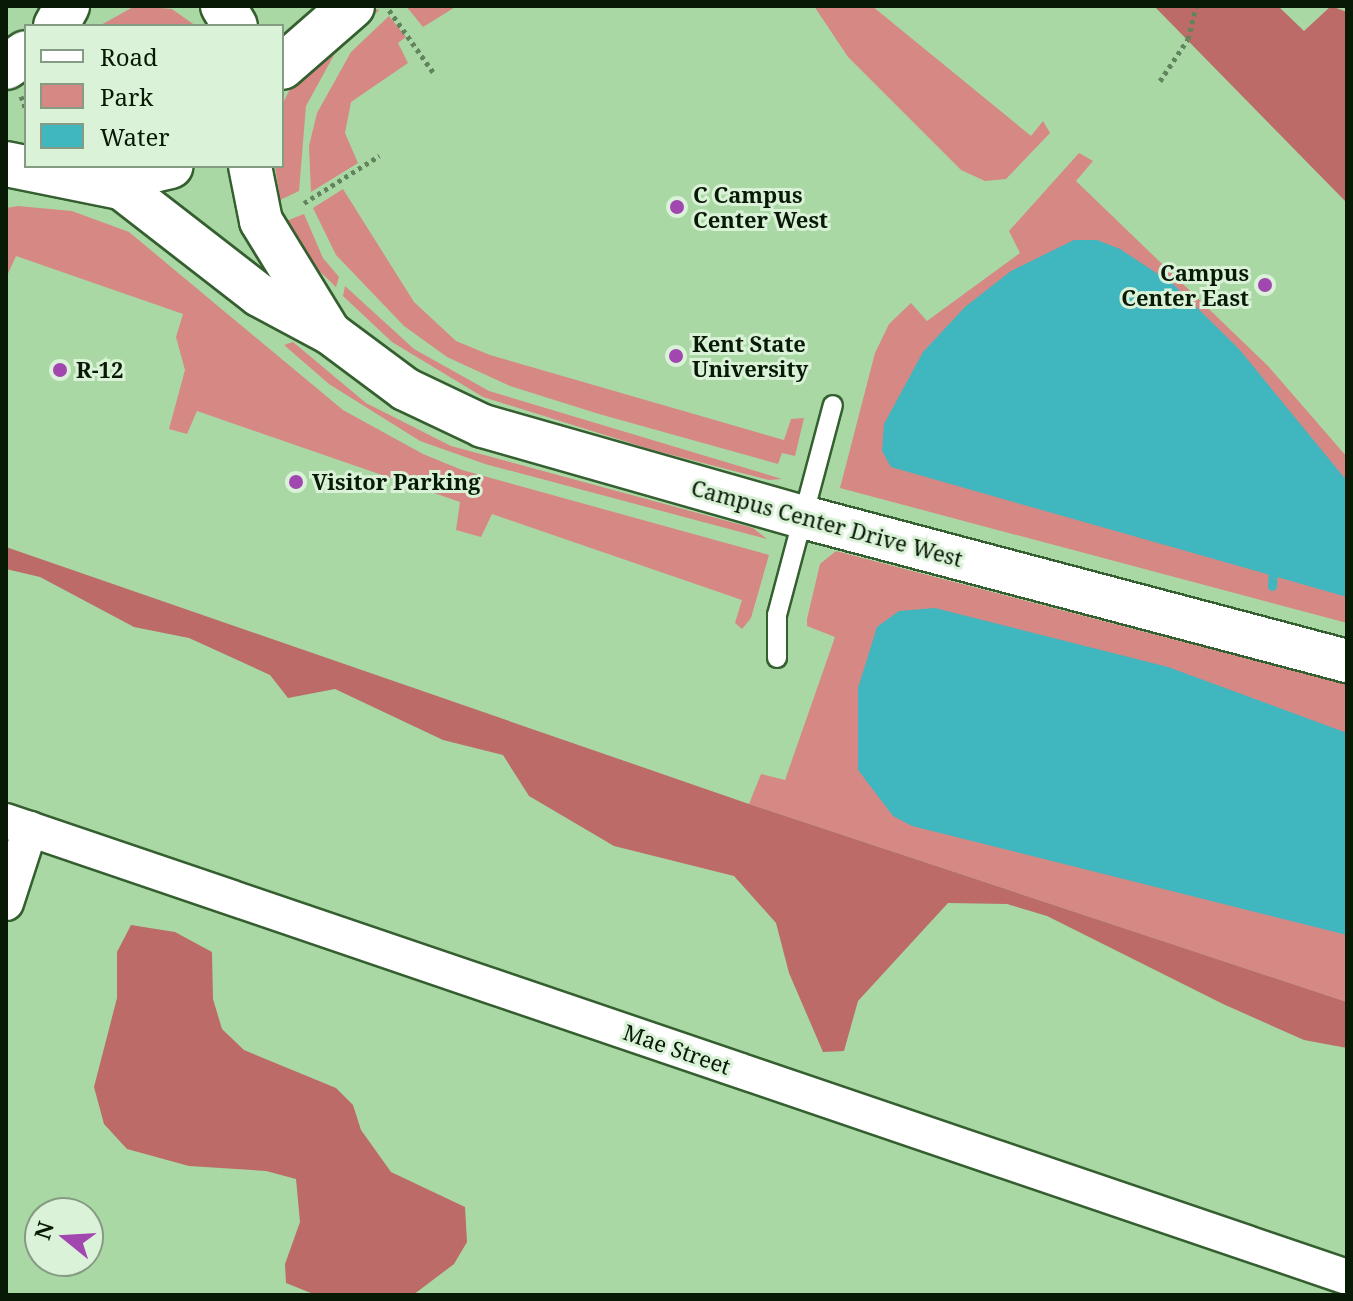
<!DOCTYPE html>
<style>
body{margin:0}
#map{position:relative;width:1353px;height:1301px;overflow:hidden;background:#a9d8a4;font-family:"Noto Serif",serif}
div>[style]{position:absolute}
.green>*{inset:0;background:#d68885}
.forest>*{inset:0;background:#bc6b69}
.water>*{inset:0;background:#40b6be}
.stream>*{height:9px;margin:-4.5px;padding:0 4.5px;transform-origin:4.5px;border-radius:4.5px;background:#40b6be}
.path>*{height:5px;margin-top:-2.5px;transform-origin:0;background:repeating-linear-gradient(90deg,#61835e 0 4px,transparent 0 8px)}
.roads{filter:drop-shadow(2px 0 #355f30) drop-shadow(-2px 0 #355f30) drop-shadow(0 2px #355f30) drop-shadow(0 -2px #355f30)}
.service>*{height:18px;margin:-9px;padding:0 9px;transform-origin:9px;border-radius:9px;background:#fff}
.minor>*{height:34px;margin:-17px;padding:0 17px;transform-origin:17px;border-radius:17px;background:#fff}
.tertiary>*{height:42px;margin:-21px;padding:0 21px;transform-origin:21px;border-radius:21px;background:#fff}
.secondary>*{height:44px;margin:-22px;padding:0 22px;transform-origin:22px;border-radius:22px;background:#fff}
.dots>*{width:22px;height:22px;translate:-50% -50%;box-sizing:border-box;border:4px solid #daf2d7;border-radius:50%}
span{translate:-50% -50%;white-space:nowrap;text-align:center;line-height:1.15;-webkit-text-stroke:6px #daf2d7;paint-order:stroke}
.poi-label{font-size:22px;color:#081906;font-weight:700}
.left{translate:0 -50%;text-align:left}
.right{translate:-100% -50%;text-align:right}
.street-label{font-size:22px;color:#081906}
.frame{position:absolute;inset:0;border:8px solid #081906;pointer-events:none}
.legend{position:absolute;left:24px;top:24px;width:260px;height:144px;box-sizing:border-box;background:#daf2d7;border:2px solid #869b83;margin:0;padding:10px 14px;list-style:none;font-size:24px;color:#081906}
.legend li{display:flex;align-items:center;gap:16px;height:40px}
.legend b{width:40px;border:2px solid #869b83}
.north{position:absolute;left:24px;top:1197px;width:80px;height:80px;box-sizing:border-box;background:#daf2d7;border:2px solid #869b83;border-radius:50%;rotate:288deg;font-size:22px;font-weight:700;line-height:32px;text-align:center;color:#081906}
.north::after{content:'';display:block;margin:auto;width:28px;height:36px;background:#a246b0;clip-path:polygon(50% 0,100% 100%,50% 72%,0 100%)}
</style>
<div id="map">
<div class="green">
<div style="clip-path:polygon(135px 6px,172px 9px,196px 26px,99px 26px)"></div>
<div style="clip-path:polygon(368px 6px,379px 10px,334px 55px,306px 106px,299px 191px,280px 200px,275px 166px,282px 166px,282px 105px,293px 83px)"></div>
<div style="clip-path:polygon(406px 6px,457px 6px,423px 27px)"></div>
<div style="clip-path:polygon(814px 6px,872px 6px,1031px 136px,1043px 121px,1050px 133px,1006px 179px,985px 181px,961px 170px,848px 57px)"></div>
<div style="clip-path:polygon(389px 16px,406px 37px,398px 43px,408px 63px,351px 102px,345px 133px,358px 163px,311px 192px,309px 146px,317px 113px,351px 52px)"></div>
<div style="clip-path:polygon(1079px 153px,1093px 161px,1076px 181px,1268px 366px,1347px 457px,1347px 623px,840px 488px,875px 353px,889px 324px,911px 303px,927px 321px,1020px 253px,1009px 231px)"></div>
<div style="clip-path:polygon(343px 189px,414px 302px,456px 341px,490px 355px,784px 440px,791px 419px,804px 418px,795px 456px,782px 453px,778px 464px,599px 414px,510px 386px,447px 357px,404px 326px,336px 255px,313px 208px)"></div>
<div style="clip-path:polygon(18px 206px,72px 211px,129px 232px,343px 410px,423px 454px,462px 470px,769px 555px,751px 618px,742px 629px,735px 623px,742px 600px,492px 514px,481px 537px,456px 530px,460px 502px,197px 411px,187px 434px,169px 429px,185px 370px,176px 337px,183px 314px,16px 256px,6px 278px,6px 208px)"></div>
<div style="clip-path:polygon(304px 214px,323px 258px,339px 277px,336px 287px,309px 261px,288px 229px,286px 221px)"></div>
<div style="clip-path:polygon(345px 286px,414px 349px,489px 391px,782px 479px,769px 480px,653px 450px,483px 397px,392px 342px,343px 296px)"></div>
<div style="clip-path:polygon(293px 342px,366px 403px,451px 446px,753px 528px,767px 539px,485px 464px,420px 441px,329px 384px,284px 345px)"></div>
<div style="clip-path:polygon(836px 551px,1347px 685px,1347px 1002px,749px 804px,761px 774px,785px 780px,835px 637px,807px 626px,807px 619px,820px 564px)"></div>
</div>
<div class="forest">
<div style="clip-path:polygon(1154px 6px,1278px 6px,1304px 31px,1331px 6px,1347px 12px,1347px 203px)"></div>
<div style="clip-path:polygon(6px 547px,749px 804px,1347px 1002px,1347px 1048px,1304px 1040px,1223px 1004px,1047px 916px,1007px 904px,948px 903px,858px 1001px,844px 1051px,823px 1052px,789px 973px,776px 923px,734px 876px,614px 846px,529px 796px,503px 755px,443px 740px,335px 689px,288px 698px,270px 675px,189px 638px,134px 627px,40px 577px,6px 569px)"></div>
<div style="clip-path:polygon(131px 925px,175px 932px,212px 952px,213px 999px,222px 1029px,244px 1050px,336px 1088px,353px 1105px,361px 1130px,391px 1172px,465px 1207px,467px 1242px,454px 1264px,413px 1295px,316px 1295px,286px 1283px,285px 1264px,300px 1222px,296px 1179px,266px 1171px,189px 1166px,127px 1149px,104px 1124px,94px 1087px,117px 998px,117px 952px)"></div>
</div>
<div class="water">
<div style="clip-path:polygon(1074px 240px,1097px 240px,1120px 249px,1173px 284px,1239px 349px,1347px 481px,1347px 597px,891px 467px,882px 451px,884px 424px,923px 352px,965px 307px,1011px 271px)"></div>
<div style="clip-path:polygon(935px 608px,1168px 667px,1347px 733px,1347px 935px,912px 826px,893px 816px,858px 770px,858px 688px,877px 627px,899px 611px)"></div>
</div>
<div class="stream">
<div style="left:1272px;top:586px;width:20px;rotate:-87deg"></div>
</div>
<div class="path">
<div style="left:389px;top:10px;width:76px;rotate:54.6deg"></div>
<div style="left:1160px;top:81px;width:50px;rotate:-56.3deg"></div>
<div style="left:1188px;top:39px;width:34px;rotate:-76deg"></div>
<div style="left:21px;top:96px;width:15px;rotate:70deg"></div>
<div style="left:304px;top:203px;width:89px;rotate:-32.1deg"></div>
</div>
<div class="roads">
<div class="service">
<div style="left:777px;top:658px;width:43px;rotate:-90deg"></div>
<div style="left:777px;top:615px;width:217px;rotate:-75.1deg"></div>
</div>
<div class="minor">
<div style="left:6px;top:821px;width:1416px;rotate:18.78deg"></div>
<div style="left:6px;top:903px;width:78px;rotate:-72deg"></div>
</div>
<div class="tertiary">
<div style="left:104px;top:166px;width:26px;rotate:53deg"></div>
<div style="left:120px;top:187px;width:176px;rotate:37.8deg"></div>
<div style="left:259px;top:295px;width:81px;rotate:28.2deg"></div>
<div style="left:330px;top:333px;width:94px;rotate:36.7deg"></div>
<div style="left:405px;top:389px;width:86px;rotate:25.4deg"></div>
<div style="left:483px;top:426px;width:333px;rotate:15.9deg"></div>
<div style="left:803px;top:517px;width:563px;rotate:14.83deg"></div>
<div style="left:250px;top:166px;width:56px;rotate:78.7deg"></div>
<div style="left:261px;top:221px;width:130px;rotate:58.5deg"></div>
</div>
<div class="secondary">
<div style="left:223px;top:6px;width:23px;rotate:59deg"></div>
<div style="left:56px;top:26px;width:23px;rotate:-61deg"></div>
<div style="left:6px;top:67px;width:24px;rotate:-35deg"></div>
<div style="left:282px;top:67px;width:93px;rotate:-41.1deg"></div>
<div style="left:6px;top:164px;width:116px;rotate:11.4deg"></div>
<div style="left:119px;top:166px;width:34px;rotate:7deg"></div>
<div style="left:153px;top:170px;width:18px;rotate:-13deg"></div>
</div>
</div>
<div class="dots">
<div style="left:677px;top:207px;background:#a246b0"></div>
<div style="left:1265px;top:285px;background:#a246b0"></div>
<div style="left:676px;top:356px;background:#a246b0"></div>
<div style="left:60px;top:370px;background:#a246b0"></div>
<div style="left:296px;top:482px;background:#a246b0"></div>
</div>
<div class="poi-label">
<span class="left" style="left:693px;top:207px">C Campus<br>Center West</span>
<span class="right" style="left:1249px;top:285px">Campus<br>Center East</span>
<span class="left" style="left:692px;top:356px">Kent State<br>University</span>
<span class="left" style="left:76px;top:370px">R-12</span>
<span class="left" style="left:312px;top:482px">Visitor Parking</span>
</div>
<div class="street-label">
<span style="left:827px;top:523px;rotate:15deg">Campus Center Drive West</span>
<span style="left:677px;top:1049px;rotate:19deg">Mae Street</span>
</div>
<div class="frame"></div>
<ul class="legend">
<li><b style="height:10px;background:#fff"></b>Road</li>
<li><b style="height:22px;background:#d68885"></b>Park</li>
<li><b style="height:22px;background:#40b6be"></b>Water</li>
</ul>
<div class="north">N</div>
</div>
